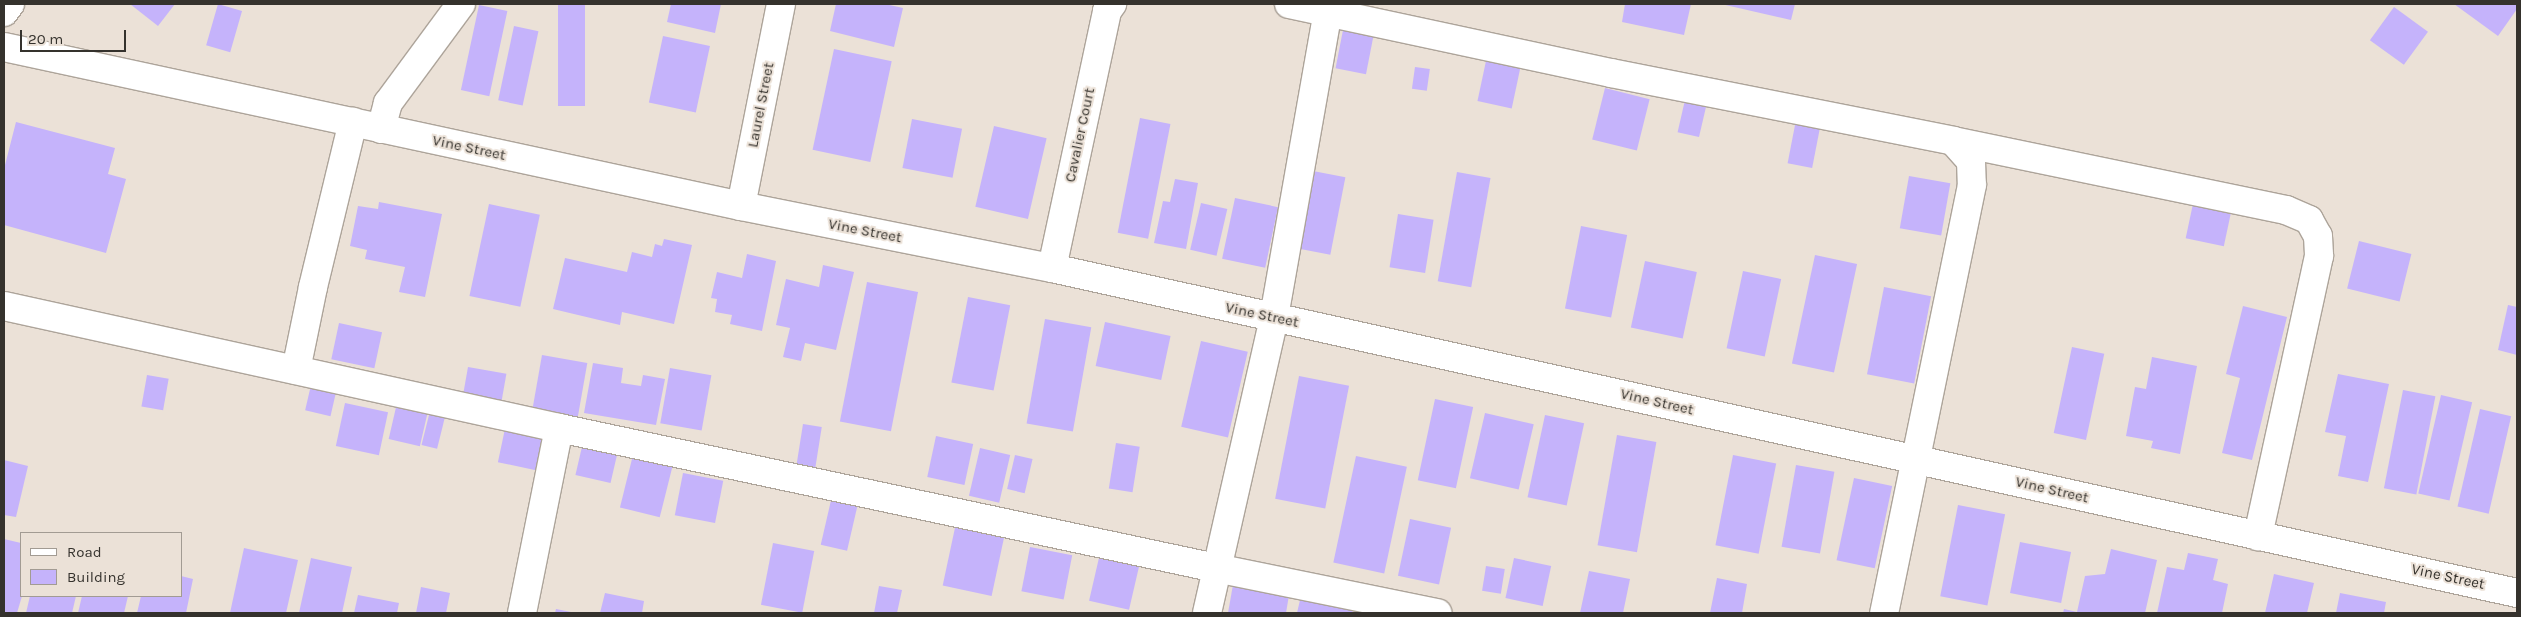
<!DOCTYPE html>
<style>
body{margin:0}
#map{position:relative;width:2521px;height:617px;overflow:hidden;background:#ebe1d7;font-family:Karla,sans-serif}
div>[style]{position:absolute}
.building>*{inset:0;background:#c5b3fb;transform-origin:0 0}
.roads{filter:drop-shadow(1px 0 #ada49a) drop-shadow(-1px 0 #ada49a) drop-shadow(0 1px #ada49a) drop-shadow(0 -1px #ada49a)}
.minor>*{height:28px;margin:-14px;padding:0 14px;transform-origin:14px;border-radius:14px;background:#fff}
span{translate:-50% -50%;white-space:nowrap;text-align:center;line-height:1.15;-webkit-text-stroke:4px #ebe1d7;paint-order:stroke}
.street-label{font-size:15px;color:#35322d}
.frame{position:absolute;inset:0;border:5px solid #35322d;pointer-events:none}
.legend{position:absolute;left:20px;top:532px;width:162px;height:65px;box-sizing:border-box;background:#ebe1d7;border:1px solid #a29b93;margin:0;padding:6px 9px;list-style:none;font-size:15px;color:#35322d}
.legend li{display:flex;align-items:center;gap:10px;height:25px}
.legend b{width:25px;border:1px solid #a29b93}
.scale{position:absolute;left:20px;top:30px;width:106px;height:22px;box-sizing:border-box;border:2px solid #35322d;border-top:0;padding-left:6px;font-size:15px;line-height:18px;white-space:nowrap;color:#35322d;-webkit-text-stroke:4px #ebe1d7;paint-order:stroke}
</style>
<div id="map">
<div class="building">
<div style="clip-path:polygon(130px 4px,175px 4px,158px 26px)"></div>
<div style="left:218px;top:4px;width:25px;height:43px;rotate:16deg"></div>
<div style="left:558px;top:4px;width:27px;height:102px"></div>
<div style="clip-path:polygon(671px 4px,721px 4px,715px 33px,667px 22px)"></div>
<div style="clip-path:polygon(836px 4px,885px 4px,903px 8px,894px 47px,830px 31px)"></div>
<div style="clip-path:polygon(1625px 4px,1691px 4px,1684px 35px,1622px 22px)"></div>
<div style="clip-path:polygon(1721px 4px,1795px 4px,1791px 20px)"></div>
<div style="clip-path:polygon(2454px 4px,2517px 4px,2517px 9px,2498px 36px)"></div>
<div style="left:479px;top:5px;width:29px;height:87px;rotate:12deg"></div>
<div style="left:2394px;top:7px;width:42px;height:41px;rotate:36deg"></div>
<div style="left:514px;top:26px;width:25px;height:76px;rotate:12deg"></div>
<div style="left:1343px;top:30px;width:31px;height:39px;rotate:11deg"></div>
<div style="left:663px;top:36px;width:48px;height:68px;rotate:12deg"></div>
<div style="left:834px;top:49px;width:59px;height:103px;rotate:12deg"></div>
<div style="left:1486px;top:61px;width:35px;height:41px;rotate:12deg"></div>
<div style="left:1415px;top:67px;width:15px;height:22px;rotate:8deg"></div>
<div style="left:1605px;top:88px;width:46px;height:53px;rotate:14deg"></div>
<div style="left:1685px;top:100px;width:22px;height:33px;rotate:13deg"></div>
<div style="left:1140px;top:118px;width:31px;height:117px;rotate:11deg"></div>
<div style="left:912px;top:119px;width:51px;height:50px;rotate:11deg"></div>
<div style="left:1796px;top:120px;width:25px;height:44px;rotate:11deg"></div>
<div style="clip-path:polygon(16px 122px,115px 148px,108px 174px,126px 179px,106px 253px,4px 225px,4px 169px)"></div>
<div style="left:994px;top:126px;width:54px;height:83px;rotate:13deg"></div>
<div style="left:1313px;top:171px;width:33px;height:79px;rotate:11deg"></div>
<div style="left:1457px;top:172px;width:34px;height:111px;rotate:10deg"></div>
<div style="left:1909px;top:176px;width:42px;height:53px;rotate:10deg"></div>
<div style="clip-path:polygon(1175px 179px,1198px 183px,1186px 249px,1154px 243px,1163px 201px,1170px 202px)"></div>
<div style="left:1235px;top:198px;width:44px;height:62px;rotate:12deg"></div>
<div style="left:2194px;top:199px;width:39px;height:40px;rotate:12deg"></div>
<div style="clip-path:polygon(379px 202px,442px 214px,425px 297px,399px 292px,405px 267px,365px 259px,367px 250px,350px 246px,358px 206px,378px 209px)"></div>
<div style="left:1201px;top:203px;width:27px;height:48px;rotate:13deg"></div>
<div style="left:489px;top:204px;width:52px;height:94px;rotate:12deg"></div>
<div style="left:1398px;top:214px;width:36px;height:54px;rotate:9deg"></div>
<div style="left:1581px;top:226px;width:47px;height:84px;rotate:11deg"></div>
<div style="clip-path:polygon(664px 239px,692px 245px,674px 324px,622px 312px,620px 325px,553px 309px,565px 258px,627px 272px,632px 252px,652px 257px,655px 244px,662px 246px)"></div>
<div style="left:2359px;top:241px;width:54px;height:49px;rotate:14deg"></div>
<div style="clip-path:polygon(747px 254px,776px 261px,762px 331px,730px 324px,732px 315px,715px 312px,717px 299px,711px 298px,717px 272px,742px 278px)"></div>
<div style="left:1815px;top:255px;width:43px;height:111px;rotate:12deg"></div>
<div style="left:1645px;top:261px;width:53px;height:68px;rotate:12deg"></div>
<div style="clip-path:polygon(823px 265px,854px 272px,836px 350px,805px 343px,801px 361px,783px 357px,790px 328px,776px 325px,786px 279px,819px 287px)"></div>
<div style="left:1743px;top:271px;width:39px;height:79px;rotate:12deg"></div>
<div style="left:867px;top:282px;width:52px;height:142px;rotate:11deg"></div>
<div style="left:1884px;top:287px;width:48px;height:89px;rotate:11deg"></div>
<div style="left:968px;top:297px;width:43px;height:87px;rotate:11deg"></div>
<div style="clip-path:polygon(2508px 305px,2517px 307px,2517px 355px,2498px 350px)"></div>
<div style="clip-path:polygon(2243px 306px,2287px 317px,2252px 460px,2222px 453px,2240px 378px,2226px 374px)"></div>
<div style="left:1045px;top:319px;width:47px;height:106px;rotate:10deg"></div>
<div style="left:1105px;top:322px;width:67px;height:45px;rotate:12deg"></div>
<div style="left:339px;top:323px;width:44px;height:37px;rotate:12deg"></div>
<div style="left:1201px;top:341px;width:48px;height:88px;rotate:13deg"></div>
<div style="left:2072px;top:347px;width:33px;height:88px;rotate:12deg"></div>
<div style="left:542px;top:355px;width:46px;height:56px;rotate:10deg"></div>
<div style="clip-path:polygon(2152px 357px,2197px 366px,2180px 454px,2151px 448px,2153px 441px,2126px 436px,2135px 387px,2146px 389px)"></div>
<div style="clip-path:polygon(593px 363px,623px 368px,621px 383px,641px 386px,643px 375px,665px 379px,656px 425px,584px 413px)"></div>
<div style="left:468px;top:367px;width:39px;height:27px;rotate:10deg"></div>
<div style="left:670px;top:368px;width:42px;height:56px;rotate:10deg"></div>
<div style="clip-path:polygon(2338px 374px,2389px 384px,2368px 482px,2338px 476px,2346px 436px,2325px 432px)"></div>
<div style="left:147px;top:375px;width:22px;height:32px;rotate:10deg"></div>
<div style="left:1299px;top:376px;width:51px;height:125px;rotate:11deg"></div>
<div style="left:311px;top:385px;width:26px;height:26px;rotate:13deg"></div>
<div style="left:2403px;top:390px;width:33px;height:100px;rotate:11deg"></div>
<div style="left:2441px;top:395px;width:32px;height:101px;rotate:13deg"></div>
<div style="left:1435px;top:399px;width:39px;height:83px;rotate:12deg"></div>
<div style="left:345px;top:403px;width:44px;height:44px;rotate:12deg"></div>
<div style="left:397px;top:403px;width:32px;height:37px;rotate:13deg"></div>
<div style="left:2480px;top:409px;width:32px;height:100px;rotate:13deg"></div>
<div style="left:430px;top:411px;width:16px;height:35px;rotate:14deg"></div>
<div style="left:1485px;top:413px;width:50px;height:67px;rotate:13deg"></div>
<div style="left:1545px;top:415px;width:40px;height:84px;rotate:12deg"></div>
<div style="left:506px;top:424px;width:40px;height:39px;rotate:12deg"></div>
<div style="left:803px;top:424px;width:19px;height:41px;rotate:9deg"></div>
<div style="left:1617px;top:435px;width:40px;height:112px;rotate:10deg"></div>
<div style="left:936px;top:436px;width:38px;height:42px;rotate:12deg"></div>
<div style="left:584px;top:438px;width:36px;height:38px;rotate:13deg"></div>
<div style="left:1116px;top:443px;width:24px;height:46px;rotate:9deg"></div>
<div style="left:980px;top:448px;width:31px;height:49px;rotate:13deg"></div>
<div style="left:633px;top:455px;width:41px;height:54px;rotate:14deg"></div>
<div style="left:1015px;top:455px;width:18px;height:35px;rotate:13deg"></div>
<div style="left:1733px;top:455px;width:44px;height:92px;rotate:11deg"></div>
<div style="left:1356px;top:456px;width:52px;height:109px;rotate:12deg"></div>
<div style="clip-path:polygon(4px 460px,28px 466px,16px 517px,4px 515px)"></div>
<div style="left:1796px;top:465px;width:39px;height:83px;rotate:10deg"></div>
<div style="left:683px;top:473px;width:41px;height:43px;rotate:11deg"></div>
<div style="left:1854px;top:478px;width:39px;height:84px;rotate:12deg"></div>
<div style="left:832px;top:496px;width:27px;height:50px;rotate:13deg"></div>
<div style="left:1958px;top:505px;width:48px;height:93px;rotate:11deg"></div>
<div style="left:1410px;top:519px;width:42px;height:58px;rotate:12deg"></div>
<div style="left:956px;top:523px;width:50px;height:64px;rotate:12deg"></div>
<div style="clip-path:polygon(4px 539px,21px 543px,22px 596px,17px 613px,4px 613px)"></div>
<div style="left:2020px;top:542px;width:52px;height:52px;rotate:11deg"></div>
<div style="left:773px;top:543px;width:42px;height:63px;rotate:11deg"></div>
<div style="left:1030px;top:547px;width:43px;height:45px;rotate:11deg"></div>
<div style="clip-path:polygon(244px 548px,298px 560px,286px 613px,230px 613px)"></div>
<div style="left:1101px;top:549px;width:41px;height:53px;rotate:13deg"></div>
<div style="clip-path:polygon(2111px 549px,2157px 560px,2145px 613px,2063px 613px,2064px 609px,2077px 612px,2085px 576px,2105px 574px)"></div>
<div style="clip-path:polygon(2188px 553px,2218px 559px,2213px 580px,2228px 584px,2222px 613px,2157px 613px,2167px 567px,2184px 570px)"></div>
<div style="clip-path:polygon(311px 558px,352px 567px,342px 613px,299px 613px)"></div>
<div style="left:1514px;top:558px;width:38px;height:41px;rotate:12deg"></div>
<div style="left:1486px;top:566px;width:19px;height:25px;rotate:9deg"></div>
<div style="clip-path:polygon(1589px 571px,1630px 579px,1623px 613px,1580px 613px)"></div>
<div style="clip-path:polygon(2274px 574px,2314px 583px,2307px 613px,2265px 613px)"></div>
<div style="clip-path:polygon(181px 576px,193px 579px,186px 613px,137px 613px,141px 596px,181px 596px)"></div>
<div style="clip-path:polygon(1717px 578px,1747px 584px,1742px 613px,1710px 613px)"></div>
<div style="clip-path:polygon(1234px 579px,1290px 589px,1286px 613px,1228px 613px)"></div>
<div style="clip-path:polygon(879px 586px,902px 590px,897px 613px,874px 613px)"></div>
<div style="clip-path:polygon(421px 587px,450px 593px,446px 613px,416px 613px)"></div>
<div style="clip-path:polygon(605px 593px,644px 601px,642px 613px,600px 613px)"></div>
<div style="clip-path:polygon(2340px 593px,2386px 602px,2384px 613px,2336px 613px)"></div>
<div style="clip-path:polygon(358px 595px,399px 603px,397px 613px,354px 613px)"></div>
<div style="clip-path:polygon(30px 596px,76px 596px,72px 613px,26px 613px)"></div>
<div style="clip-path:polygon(82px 596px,128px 596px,124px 613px,78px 613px)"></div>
<div style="clip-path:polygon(1300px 600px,1353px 610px,1352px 613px,1297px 613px)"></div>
<div style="clip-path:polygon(556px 609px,571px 612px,571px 613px,555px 613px)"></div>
</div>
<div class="roads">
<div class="minor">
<div style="left:1289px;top:4px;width:329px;rotate:12.1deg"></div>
<div style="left:1611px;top:73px;width:349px;rotate:11.2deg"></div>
<div style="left:1953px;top:141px;width:27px;rotate:48deg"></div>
<div style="left:1971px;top:161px;width:24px;rotate:88deg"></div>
<div style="left:1972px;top:185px;width:437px;rotate:101.6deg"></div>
<div style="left:4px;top:12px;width:10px;rotate:-53deg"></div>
<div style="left:4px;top:47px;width:754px;rotate:12.17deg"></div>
<div style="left:741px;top:206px;width:317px;rotate:11.3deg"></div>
<div style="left:1052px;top:268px;width:1501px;rotate:12.51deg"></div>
<div style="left:381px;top:129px;width:27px;rotate:-75deg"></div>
<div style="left:388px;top:103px;width:123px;rotate:-53.6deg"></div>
<div style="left:1953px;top:141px;width:340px;rotate:11.7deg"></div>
<div style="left:2286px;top:210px;width:25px;rotate:23deg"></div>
<div style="left:2309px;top:220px;width:18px;rotate:61deg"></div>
<div style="left:2318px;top:236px;width:20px;rotate:87deg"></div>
<div style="left:2319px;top:256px;width:287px;rotate:102.3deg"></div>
<div style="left:741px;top:206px;width:206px;rotate:-78.8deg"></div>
<div style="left:1052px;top:268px;width:263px;rotate:-77.9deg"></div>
<div style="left:1107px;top:11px;width:9px;rotate:-54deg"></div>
<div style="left:4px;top:306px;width:568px;rotate:12.4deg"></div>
<div style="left:559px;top:428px;width:189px;rotate:101.3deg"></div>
<div style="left:296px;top:370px;width:85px;rotate:-78.4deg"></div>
<div style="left:313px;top:287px;width:170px;rotate:-76.4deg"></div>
<div style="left:559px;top:428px;width:672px;rotate:12.03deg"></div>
<div style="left:1216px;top:568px;width:226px;rotate:11.5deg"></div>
<div style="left:1207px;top:613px;width:303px;rotate:-77.2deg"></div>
<div style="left:1274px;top:317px;width:310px;rotate:-80deg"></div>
</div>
</div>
<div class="street-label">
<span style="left:761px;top:105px;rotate:-79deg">Laurel Street</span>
<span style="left:1080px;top:135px;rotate:-78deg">Cavalier Court</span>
<span style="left:469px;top:148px;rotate:12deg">Vine Street</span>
<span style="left:865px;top:231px;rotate:11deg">Vine Street</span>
<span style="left:1262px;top:315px;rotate:12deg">Vine Street</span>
<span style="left:1657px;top:402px;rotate:13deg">Vine Street</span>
<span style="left:2052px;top:490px;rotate:13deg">Vine Street</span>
<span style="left:2448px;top:577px;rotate:12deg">Vine Street</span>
</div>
<div class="frame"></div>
<ul class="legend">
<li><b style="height:6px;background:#fff"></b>Road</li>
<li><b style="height:14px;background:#c5b3fb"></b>Building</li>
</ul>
<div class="scale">20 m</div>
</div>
